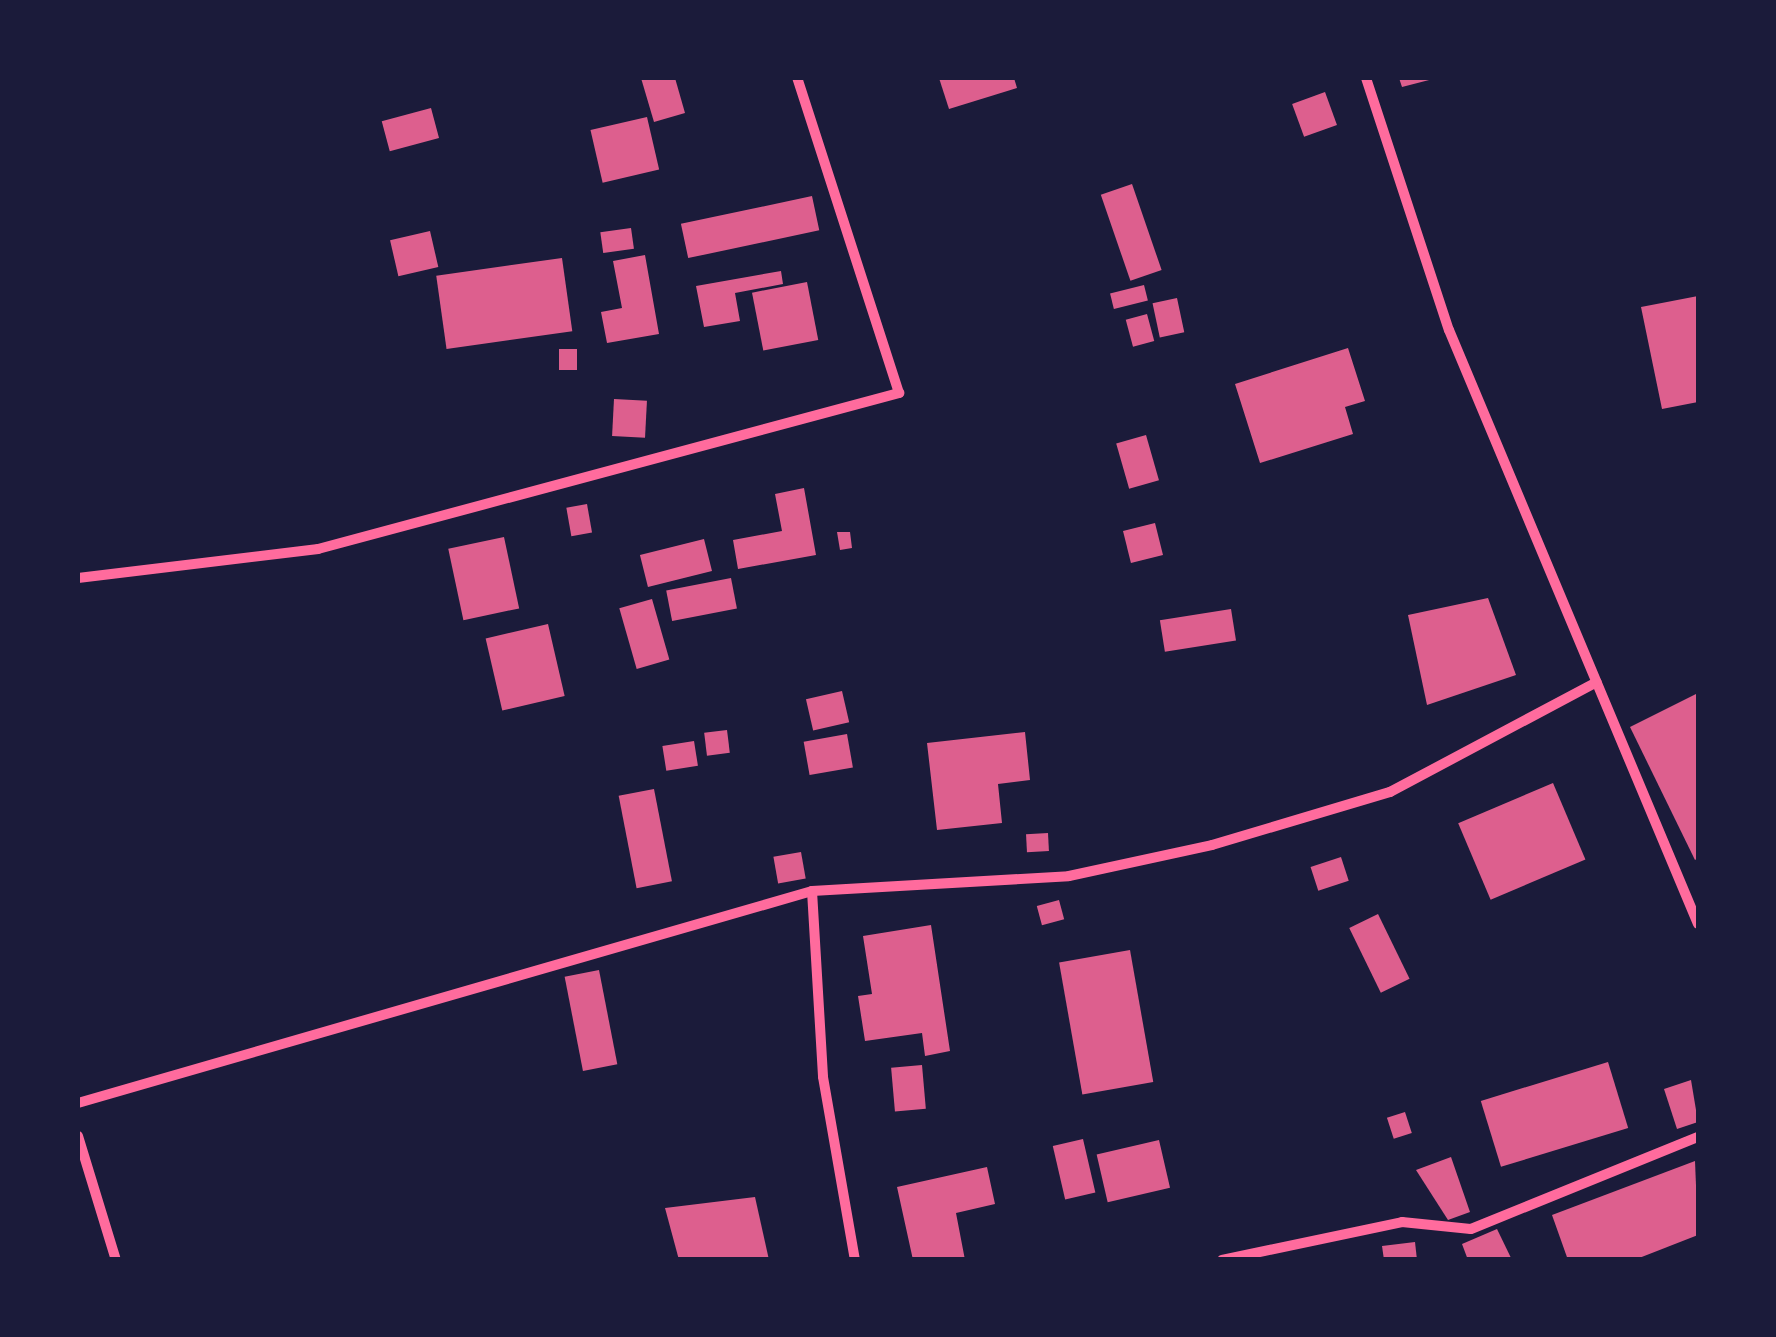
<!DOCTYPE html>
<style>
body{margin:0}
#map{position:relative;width:1776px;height:1337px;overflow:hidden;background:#1b1b3a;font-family:Helvetica,sans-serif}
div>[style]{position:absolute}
.building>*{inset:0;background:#dd5f8e;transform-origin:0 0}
.minor>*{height:10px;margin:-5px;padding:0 5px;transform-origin:5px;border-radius:5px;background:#ff6b9d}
span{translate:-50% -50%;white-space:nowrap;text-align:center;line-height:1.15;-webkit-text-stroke:8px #1b1b3a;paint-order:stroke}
.frame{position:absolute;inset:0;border:80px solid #1b1b3a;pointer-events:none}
</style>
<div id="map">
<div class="building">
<div style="clip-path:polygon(641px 78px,675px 78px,685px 113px,654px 122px)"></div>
<div style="clip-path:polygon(939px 78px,1014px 78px,1017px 88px,949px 109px)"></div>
<div style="clip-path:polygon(1399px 78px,1433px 78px,1433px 79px,1402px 87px)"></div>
<div style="left:1325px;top:92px;width:35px;height:35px;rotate:70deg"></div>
<div style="left:431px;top:108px;width:31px;height:51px;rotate:75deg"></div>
<div style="left:647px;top:117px;width:54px;height:58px;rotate:77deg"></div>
<div style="left:1132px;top:184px;width:91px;height:33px;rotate:71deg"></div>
<div style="left:812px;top:196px;width:35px;height:134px;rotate:78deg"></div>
<div style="left:631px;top:228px;width:21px;height:31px;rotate:82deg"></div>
<div style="left:430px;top:231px;width:37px;height:41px;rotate:77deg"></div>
<div style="clip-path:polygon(645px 255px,659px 334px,607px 343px,601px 312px,622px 308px,613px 261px)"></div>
<div style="left:562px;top:258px;width:74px;height:127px;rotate:82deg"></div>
<div style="clip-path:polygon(781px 271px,783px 284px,735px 293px,740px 321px,704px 327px,696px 286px)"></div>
<div style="left:807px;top:282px;width:59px;height:56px;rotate:79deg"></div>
<div style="left:1144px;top:285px;width:16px;height:35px;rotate:76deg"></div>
<div style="clip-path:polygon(1698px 296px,1698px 402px,1662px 409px,1641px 307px)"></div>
<div style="left:1177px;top:298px;width:35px;height:25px;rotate:78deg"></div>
<div style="left:1147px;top:314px;width:28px;height:22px;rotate:75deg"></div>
<div style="clip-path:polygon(1348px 348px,1365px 401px,1345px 407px,1353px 434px,1260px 463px,1235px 384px)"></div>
<div style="left:559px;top:349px;width:18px;height:21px"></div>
<div style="left:614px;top:399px;width:33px;height:37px;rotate:3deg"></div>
<div style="left:1146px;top:435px;width:47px;height:31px;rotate:74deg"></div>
<div style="clip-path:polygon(804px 488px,816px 555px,738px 569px,733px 540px,782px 531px,775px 494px)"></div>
<div style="left:587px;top:504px;width:29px;height:21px;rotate:80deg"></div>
<div style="left:1155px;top:523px;width:33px;height:33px;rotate:76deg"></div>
<div style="clip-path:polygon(837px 532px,850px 532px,852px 548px,840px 550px)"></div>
<div style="left:504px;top:537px;width:73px;height:57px;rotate:78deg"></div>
<div style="left:704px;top:539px;width:33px;height:66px;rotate:76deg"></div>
<div style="left:731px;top:578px;width:31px;height:66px;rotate:79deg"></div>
<div style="clip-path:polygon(1488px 598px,1516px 675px,1427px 705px,1408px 615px)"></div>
<div style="left:652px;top:599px;width:63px;height:34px;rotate:74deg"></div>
<div style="left:1231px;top:609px;width:32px;height:72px;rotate:81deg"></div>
<div style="left:548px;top:624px;width:74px;height:64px;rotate:77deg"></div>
<div style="left:842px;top:691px;width:32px;height:37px;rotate:77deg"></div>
<div style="clip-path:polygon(1698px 693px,1698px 858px,1695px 860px,1630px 727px)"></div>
<div style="left:727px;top:730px;width:23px;height:23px;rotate:83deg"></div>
<div style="clip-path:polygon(1025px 732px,1030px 780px,998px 784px,1002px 823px,937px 830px,927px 743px)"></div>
<div style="left:847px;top:734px;width:34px;height:44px;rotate:80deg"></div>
<div style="left:694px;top:741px;width:25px;height:32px;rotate:81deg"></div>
<div style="left:1553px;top:783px;width:83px;height:103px;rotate:67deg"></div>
<div style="left:654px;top:789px;width:94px;height:36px;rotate:79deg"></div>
<div style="left:1048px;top:833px;width:18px;height:22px;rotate:87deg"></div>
<div style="left:801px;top:852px;width:27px;height:28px;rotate:80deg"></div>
<div style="left:1341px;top:857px;width:25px;height:32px;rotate:72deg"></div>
<div style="left:1059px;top:900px;width:20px;height:23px;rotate:75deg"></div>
<div style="left:1378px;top:914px;width:72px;height:32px;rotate:64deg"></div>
<div style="clip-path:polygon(931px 925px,950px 1051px,925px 1056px,922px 1033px,865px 1041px,858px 996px,872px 994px,863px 936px)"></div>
<div style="left:1130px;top:950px;width:134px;height:72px;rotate:80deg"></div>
<div style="left:599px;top:970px;width:96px;height:35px;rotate:79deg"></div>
<div style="left:1608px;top:1062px;width:69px;height:133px;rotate:73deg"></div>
<div style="left:922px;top:1065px;width:44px;height:31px;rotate:85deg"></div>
<div style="clip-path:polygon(1691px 1080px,1698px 1122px,1677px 1129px,1664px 1089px)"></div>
<div style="left:1405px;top:1112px;width:22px;height:19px;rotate:72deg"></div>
<div style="left:1083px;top:1139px;width:55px;height:31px;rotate:77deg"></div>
<div style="left:1159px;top:1140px;width:49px;height:64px;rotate:77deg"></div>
<div style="clip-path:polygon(1451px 1157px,1470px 1212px,1448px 1220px,1416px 1170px)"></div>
<div style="clip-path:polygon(1695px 1161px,1698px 1235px,1634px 1260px,1568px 1260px,1552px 1215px)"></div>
<div style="clip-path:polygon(987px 1167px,995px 1204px,956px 1213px,965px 1260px,913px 1260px,897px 1187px)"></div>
<div style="clip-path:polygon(755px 1197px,769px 1260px,679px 1260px,665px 1208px)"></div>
<div style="clip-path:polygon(1497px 1229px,1512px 1260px,1468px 1260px,1462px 1244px)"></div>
<div style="clip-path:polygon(1415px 1242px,1417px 1260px,1384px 1260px,1382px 1246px)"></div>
</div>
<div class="minor">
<div style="left:1366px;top:78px;width:265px;rotate:71.8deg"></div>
<div style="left:1449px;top:330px;width:644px;rotate:67.26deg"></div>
<div style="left:78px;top:578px;width:242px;rotate:-6.9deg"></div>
<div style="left:318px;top:549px;width:602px;rotate:-15.03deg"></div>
<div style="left:899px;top:393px;width:331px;rotate:-107.9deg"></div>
<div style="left:812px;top:891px;width:186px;rotate:86.6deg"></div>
<div style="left:823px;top:1077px;width:186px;rotate:80.1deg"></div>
<div style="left:78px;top:1103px;width:764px;rotate:-16.11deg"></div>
<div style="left:812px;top:891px;width:257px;rotate:-3.3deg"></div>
<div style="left:1069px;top:876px;width:146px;rotate:-12.2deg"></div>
<div style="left:1212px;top:845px;width:186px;rotate:-16.6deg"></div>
<div style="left:1390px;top:792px;width:234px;rotate:-28deg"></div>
<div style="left:78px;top:1136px;width:130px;rotate:73deg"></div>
<div style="left:1222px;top:1260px;width:184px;rotate:-11.9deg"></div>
<div style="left:1402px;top:1222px;width:69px;rotate:5.8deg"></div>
<div style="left:1471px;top:1229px;width:245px;rotate:-22.1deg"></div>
</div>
<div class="frame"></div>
</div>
